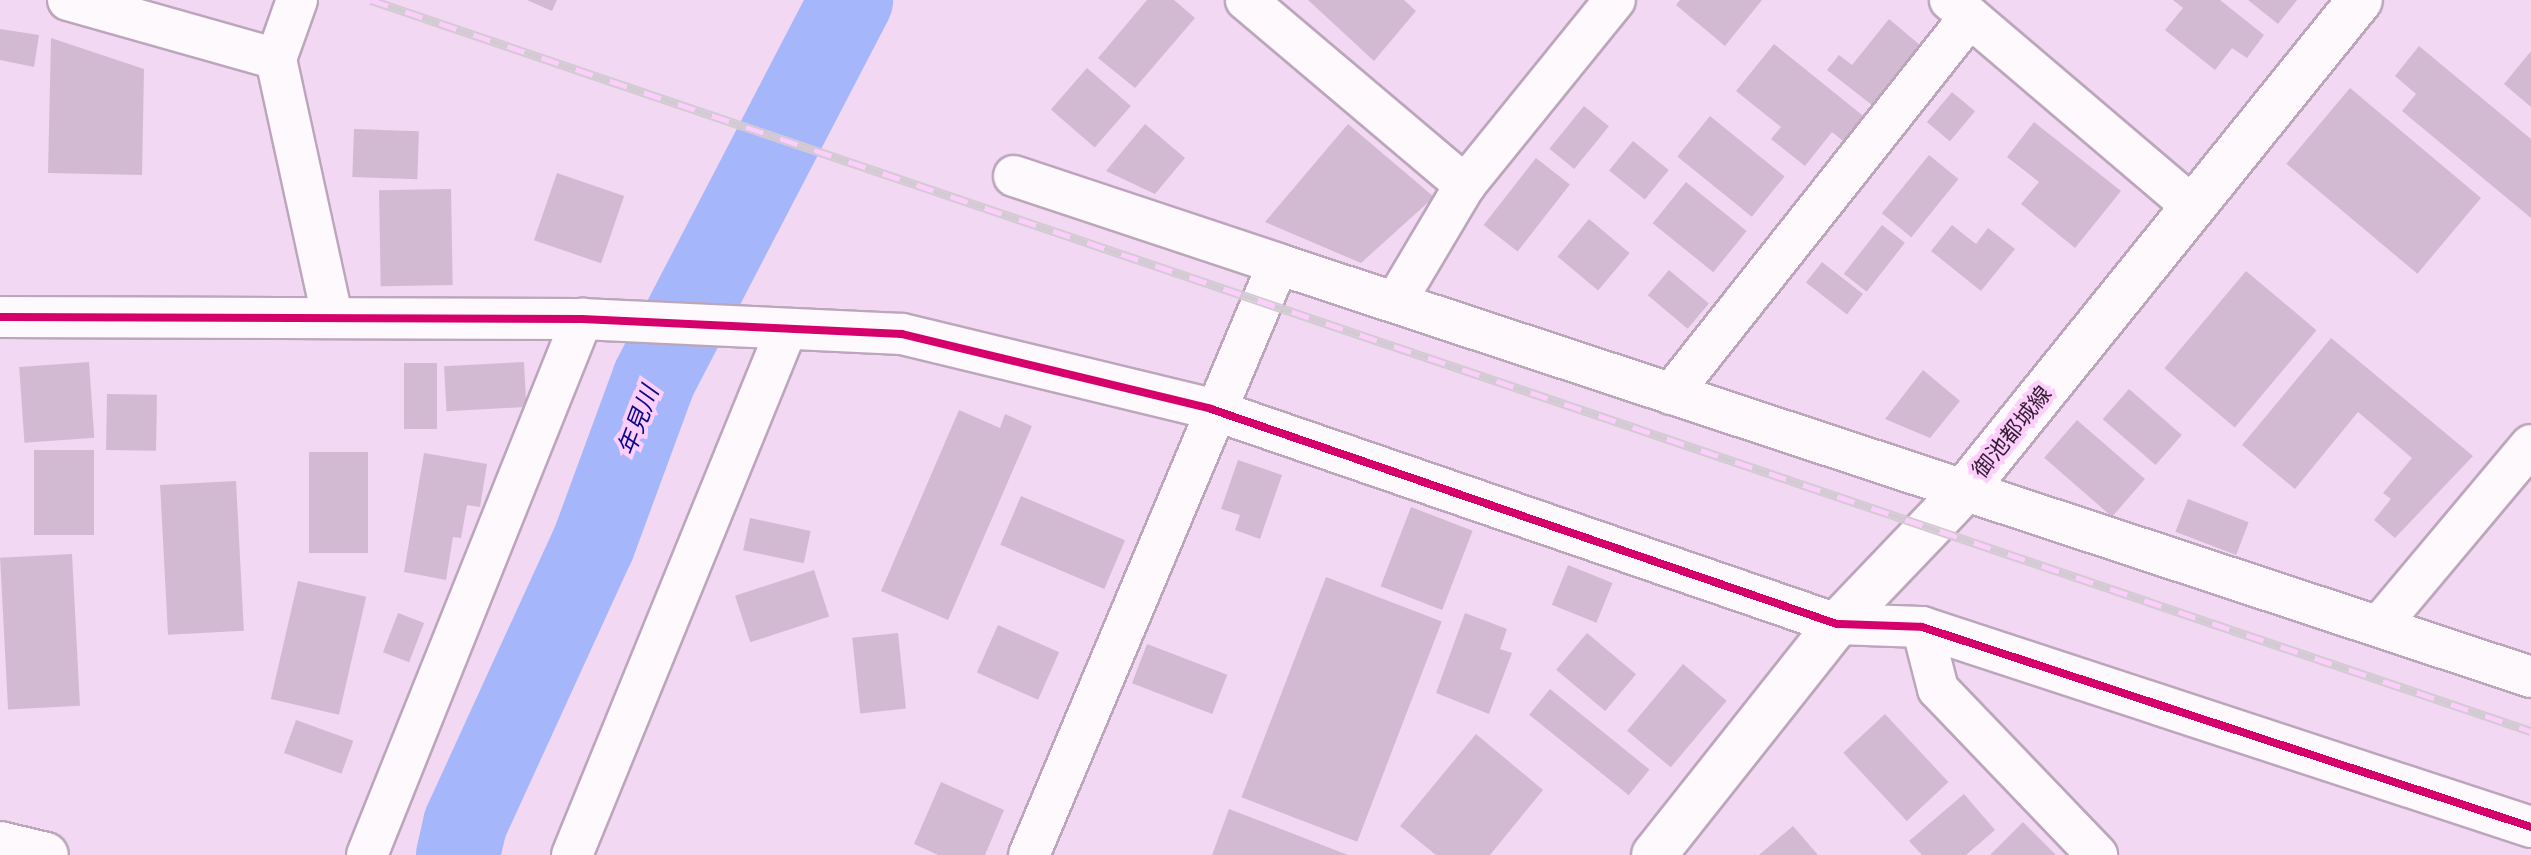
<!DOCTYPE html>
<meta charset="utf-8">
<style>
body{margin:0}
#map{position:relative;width:2531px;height:855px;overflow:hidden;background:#f2d8f2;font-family:"DejaVu Sans","Noto Sans JP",sans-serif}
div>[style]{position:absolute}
.river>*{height:84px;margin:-42px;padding:0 42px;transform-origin:42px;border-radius:42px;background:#a6b6fa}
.building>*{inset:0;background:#d2bbd2;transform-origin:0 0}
.roads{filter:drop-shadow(2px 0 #bca6bc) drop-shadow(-2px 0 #bca6bc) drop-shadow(0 2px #bca6bc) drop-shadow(0 -2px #bca6bc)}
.street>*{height:40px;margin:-20px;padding:0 20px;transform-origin:20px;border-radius:20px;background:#fdf9fd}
.secondary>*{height:44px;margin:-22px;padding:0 22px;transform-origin:22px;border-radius:22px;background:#fdf9fd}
.primary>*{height:44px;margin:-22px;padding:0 22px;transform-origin:22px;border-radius:22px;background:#fdf9fd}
.rail>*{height:9px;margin-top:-4.5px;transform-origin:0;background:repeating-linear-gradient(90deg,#fdcdfc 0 18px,#d3cad3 0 36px);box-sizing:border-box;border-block:2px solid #d3cad3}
.cycleway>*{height:8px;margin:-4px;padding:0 4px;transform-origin:4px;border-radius:4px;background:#d6006c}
span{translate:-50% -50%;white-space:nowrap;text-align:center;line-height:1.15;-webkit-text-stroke:8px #fdcdfc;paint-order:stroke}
.street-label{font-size:22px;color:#331d33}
.water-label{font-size:24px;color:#0a098b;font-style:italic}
</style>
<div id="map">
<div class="river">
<div style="left:458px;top:855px;width:32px;rotate:-77deg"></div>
<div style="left:465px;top:824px;width:307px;rotate:-65.4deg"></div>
<div style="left:593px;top:545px;width:177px;rotate:-69.8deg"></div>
<div style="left:654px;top:379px;width:427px;rotate:-62.5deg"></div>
</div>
<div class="building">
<div style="clip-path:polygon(527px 0,557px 0,552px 11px)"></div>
<div style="clip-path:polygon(1147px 0,1174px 0,1195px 18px,1135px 88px,1098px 58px)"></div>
<div style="clip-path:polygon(1308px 0,1404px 0,1416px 11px,1374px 61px)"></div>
<div style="clip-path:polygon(1680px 0,1762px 0,1725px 46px,1676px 5px)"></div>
<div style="clip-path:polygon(2173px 0,2220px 0,2264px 35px,2247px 58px,2232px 48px,2215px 70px,2165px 30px,2183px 8px)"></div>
<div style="clip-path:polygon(2248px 0,2297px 0,2278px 24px)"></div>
<div style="clip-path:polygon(1889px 19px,1920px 45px,1872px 105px,1827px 70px,1839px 55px,1852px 65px)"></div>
<div style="clip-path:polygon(0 29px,39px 35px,34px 67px,0 60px)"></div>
<div style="clip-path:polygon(51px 38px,144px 69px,142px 175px,48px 173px)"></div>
<div style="clip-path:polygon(1774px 44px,1867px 119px,1847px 144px,1832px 132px,1805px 166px,1771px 139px,1781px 127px,1736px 91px)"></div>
<div style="clip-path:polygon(2419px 46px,2531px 139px,2531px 218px,2402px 111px,2416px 94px,2395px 76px)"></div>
<div style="clip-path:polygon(2531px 51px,2531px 107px,2504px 84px)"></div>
<div style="left:1087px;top:68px;width:58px;height:55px;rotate:41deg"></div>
<div style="left:2350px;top:88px;width:171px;height:99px;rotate:40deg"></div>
<div style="left:1952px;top:92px;width:30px;height:39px;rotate:40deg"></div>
<div style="left:1584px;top:106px;width:32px;height:55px;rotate:39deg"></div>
<div style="left:1710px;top:116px;width:96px;height:52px;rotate:39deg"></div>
<div style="clip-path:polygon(2034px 122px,2121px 191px,2075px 248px,2021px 204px,2039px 182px,2007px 157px)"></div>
<div style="clip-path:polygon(1145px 124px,1185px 158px,1155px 194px,1106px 171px)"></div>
<div style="clip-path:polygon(1348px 124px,1434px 197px,1361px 263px,1265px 222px)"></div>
<div style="left:354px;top:129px;width:65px;height:48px;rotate:2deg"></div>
<div style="left:1633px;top:141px;width:46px;height:38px;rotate:39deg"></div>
<div style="left:1929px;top:155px;width:38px;height:75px;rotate:39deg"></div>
<div style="left:1536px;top:158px;width:43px;height:85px;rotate:38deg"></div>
<div style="left:557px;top:173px;width:71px;height:71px;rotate:19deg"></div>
<div style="left:1686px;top:182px;width:78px;height:53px;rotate:39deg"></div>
<div style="left:451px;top:189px;width:96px;height:72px;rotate:89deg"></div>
<div style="left:1589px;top:219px;width:53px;height:49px;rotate:40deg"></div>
<div style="left:1882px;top:225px;width:29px;height:62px;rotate:38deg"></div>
<div style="clip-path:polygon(1952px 225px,1976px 244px,1988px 228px,2015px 249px,1981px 291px,1931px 251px)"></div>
<div style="left:1822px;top:262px;width:52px;height:26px;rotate:38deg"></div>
<div style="left:1669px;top:270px;width:52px;height:33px;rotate:40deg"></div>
<div style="left:2246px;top:271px;width:92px;height:127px;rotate:40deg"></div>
<div style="clip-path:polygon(2331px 338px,2473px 456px,2395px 538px,2374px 520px,2391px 499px,2383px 493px,2412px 458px,2358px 412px,2295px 489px,2242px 445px)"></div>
<div style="left:89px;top:362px;width:76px;height:70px;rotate:86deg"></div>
<div style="left:524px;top:362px;width:45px;height:80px;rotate:87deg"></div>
<div style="left:404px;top:363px;width:33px;height:66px"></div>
<div style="clip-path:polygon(1923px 370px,1960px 401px,1930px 438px,1885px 419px)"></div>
<div style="left:2129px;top:389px;width:70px;height:40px;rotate:41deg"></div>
<div style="left:107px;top:394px;width:50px;height:56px;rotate:1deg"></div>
<div style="clip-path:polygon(959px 410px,1000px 428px,1005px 414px,1032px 426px,948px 620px,881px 591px)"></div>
<div style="left:2077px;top:420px;width:90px;height:50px;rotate:41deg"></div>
<div style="left:34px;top:450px;width:60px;height:85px"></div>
<div style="left:309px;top:452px;width:59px;height:101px"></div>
<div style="clip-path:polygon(424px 453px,487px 464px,480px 507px,467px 505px,461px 538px,453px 537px,446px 580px,404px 572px)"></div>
<div style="clip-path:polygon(1238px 460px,1282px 475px,1260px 539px,1235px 530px,1240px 515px,1221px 509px)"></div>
<div style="left:236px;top:481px;width:150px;height:76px;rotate:87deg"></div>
<div style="left:1021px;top:496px;width:113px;height:53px;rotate:23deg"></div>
<div style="left:2188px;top:499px;width:65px;height:35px;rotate:21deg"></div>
<div style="left:1411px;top:507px;width:66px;height:85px;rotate:21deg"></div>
<div style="left:750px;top:518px;width:62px;height:33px;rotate:12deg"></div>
<div style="left:72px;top:554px;width:152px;height:72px;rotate:87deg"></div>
<div style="left:1568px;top:565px;width:48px;height:43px;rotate:22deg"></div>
<div style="left:814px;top:570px;width:49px;height:83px;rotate:72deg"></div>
<div style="left:1326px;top:577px;width:124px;height:236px;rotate:21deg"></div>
<div style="left:298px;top:581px;width:70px;height:121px;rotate:13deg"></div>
<div style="left:398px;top:613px;width:28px;height:42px;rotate:21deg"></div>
<div style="clip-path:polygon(1465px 613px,1507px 629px,1500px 649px,1512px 653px,1489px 714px,1436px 693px)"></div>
<div style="left:998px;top:625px;width:67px;height:52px;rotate:24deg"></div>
<div style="left:898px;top:633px;width:76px;height:46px;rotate:84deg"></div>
<div style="left:1587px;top:633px;width:64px;height:48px;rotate:40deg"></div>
<div style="left:1147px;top:644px;width:86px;height:42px;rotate:21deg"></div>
<div style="left:1683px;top:664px;width:57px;height:87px;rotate:40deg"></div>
<div style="left:1550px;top:689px;width:128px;height:33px;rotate:39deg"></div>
<div style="left:1885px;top:714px;width:93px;height:57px;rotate:47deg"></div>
<div style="left:296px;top:720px;width:61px;height:35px;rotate:20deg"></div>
<div style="clip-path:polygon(1476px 734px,1543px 790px,1490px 855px,1436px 855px,1400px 826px)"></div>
<div style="clip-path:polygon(941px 782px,1004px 810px,985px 855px,938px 855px,914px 844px)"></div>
<div style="clip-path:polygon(1964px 794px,1995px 830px,1966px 855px,1922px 855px,1909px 841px)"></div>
<div style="clip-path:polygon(1229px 809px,1348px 855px,1212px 855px)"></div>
<div style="clip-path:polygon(2023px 822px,2056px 855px,1990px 855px)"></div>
<div style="clip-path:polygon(1793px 826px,1818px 855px,1759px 855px)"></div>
</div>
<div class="roads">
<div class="street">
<div style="left:68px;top:0;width:216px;rotate:15.8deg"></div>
<div style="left:297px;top:0;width:63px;rotate:109.6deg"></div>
<div style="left:276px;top:59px;width:262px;rotate:77.7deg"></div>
<div style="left:1246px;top:0;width:287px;rotate:40.2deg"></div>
<div style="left:1465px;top:185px;width:135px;rotate:120.7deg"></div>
<div style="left:1950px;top:0;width:319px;rotate:40.4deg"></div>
<div style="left:1014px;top:176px;width:278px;rotate:18.4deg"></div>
<div style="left:1465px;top:185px;width:238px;rotate:-51deg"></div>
<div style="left:0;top:317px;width:582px;rotate:0.2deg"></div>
<div style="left:582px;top:319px;width:320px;rotate:2.7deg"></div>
<div style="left:902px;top:334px;width:318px;rotate:13.6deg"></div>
<div style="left:1211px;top:409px;width:662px;rotate:18.96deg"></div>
<div style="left:1837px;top:624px;width:85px;rotate:2deg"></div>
<div style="left:1922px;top:627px;width:641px;rotate:18.18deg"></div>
<div style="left:1671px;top:394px;width:481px;rotate:-51.6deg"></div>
<div style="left:2379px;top:626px;width:236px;rotate:-50deg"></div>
<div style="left:1922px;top:627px;width:64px;rotate:75.5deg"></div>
<div style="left:1938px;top:689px;width:230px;rotate:46.2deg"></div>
<div style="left:367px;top:855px;width:578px;rotate:-68.14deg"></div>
<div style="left:572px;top:855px;width:564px;rotate:-67.8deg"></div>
<div style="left:1029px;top:855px;width:641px;rotate:-67.15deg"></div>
<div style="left:1278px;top:264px;width:1319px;rotate:18.24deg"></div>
</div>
<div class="secondary">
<div style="left:0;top:844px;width:47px;rotate:13.4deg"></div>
</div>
<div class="primary">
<div style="left:1654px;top:855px;width:295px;rotate:-51.6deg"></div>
<div style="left:1837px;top:624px;width:182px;rotate:-46.3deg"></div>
<div style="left:1963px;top:492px;width:632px;rotate:-51.1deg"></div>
</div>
</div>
<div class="rail">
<div style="left:371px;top:0;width:2280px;rotate:18.7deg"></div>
</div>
<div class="cycleway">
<div style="left:0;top:317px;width:582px;rotate:0.2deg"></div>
<div style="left:582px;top:319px;width:320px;rotate:2.7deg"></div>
<div style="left:902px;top:334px;width:318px;rotate:13.6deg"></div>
<div style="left:1211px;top:409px;width:662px;rotate:18.96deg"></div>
<div style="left:1837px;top:624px;width:85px;rotate:2deg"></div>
<div style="left:1922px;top:627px;width:641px;rotate:18.18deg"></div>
</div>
<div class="street-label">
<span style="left:2012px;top:432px;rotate:-51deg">御池都城線</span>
</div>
<div class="water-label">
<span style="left:639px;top:421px;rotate:-69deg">年見川</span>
</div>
</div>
